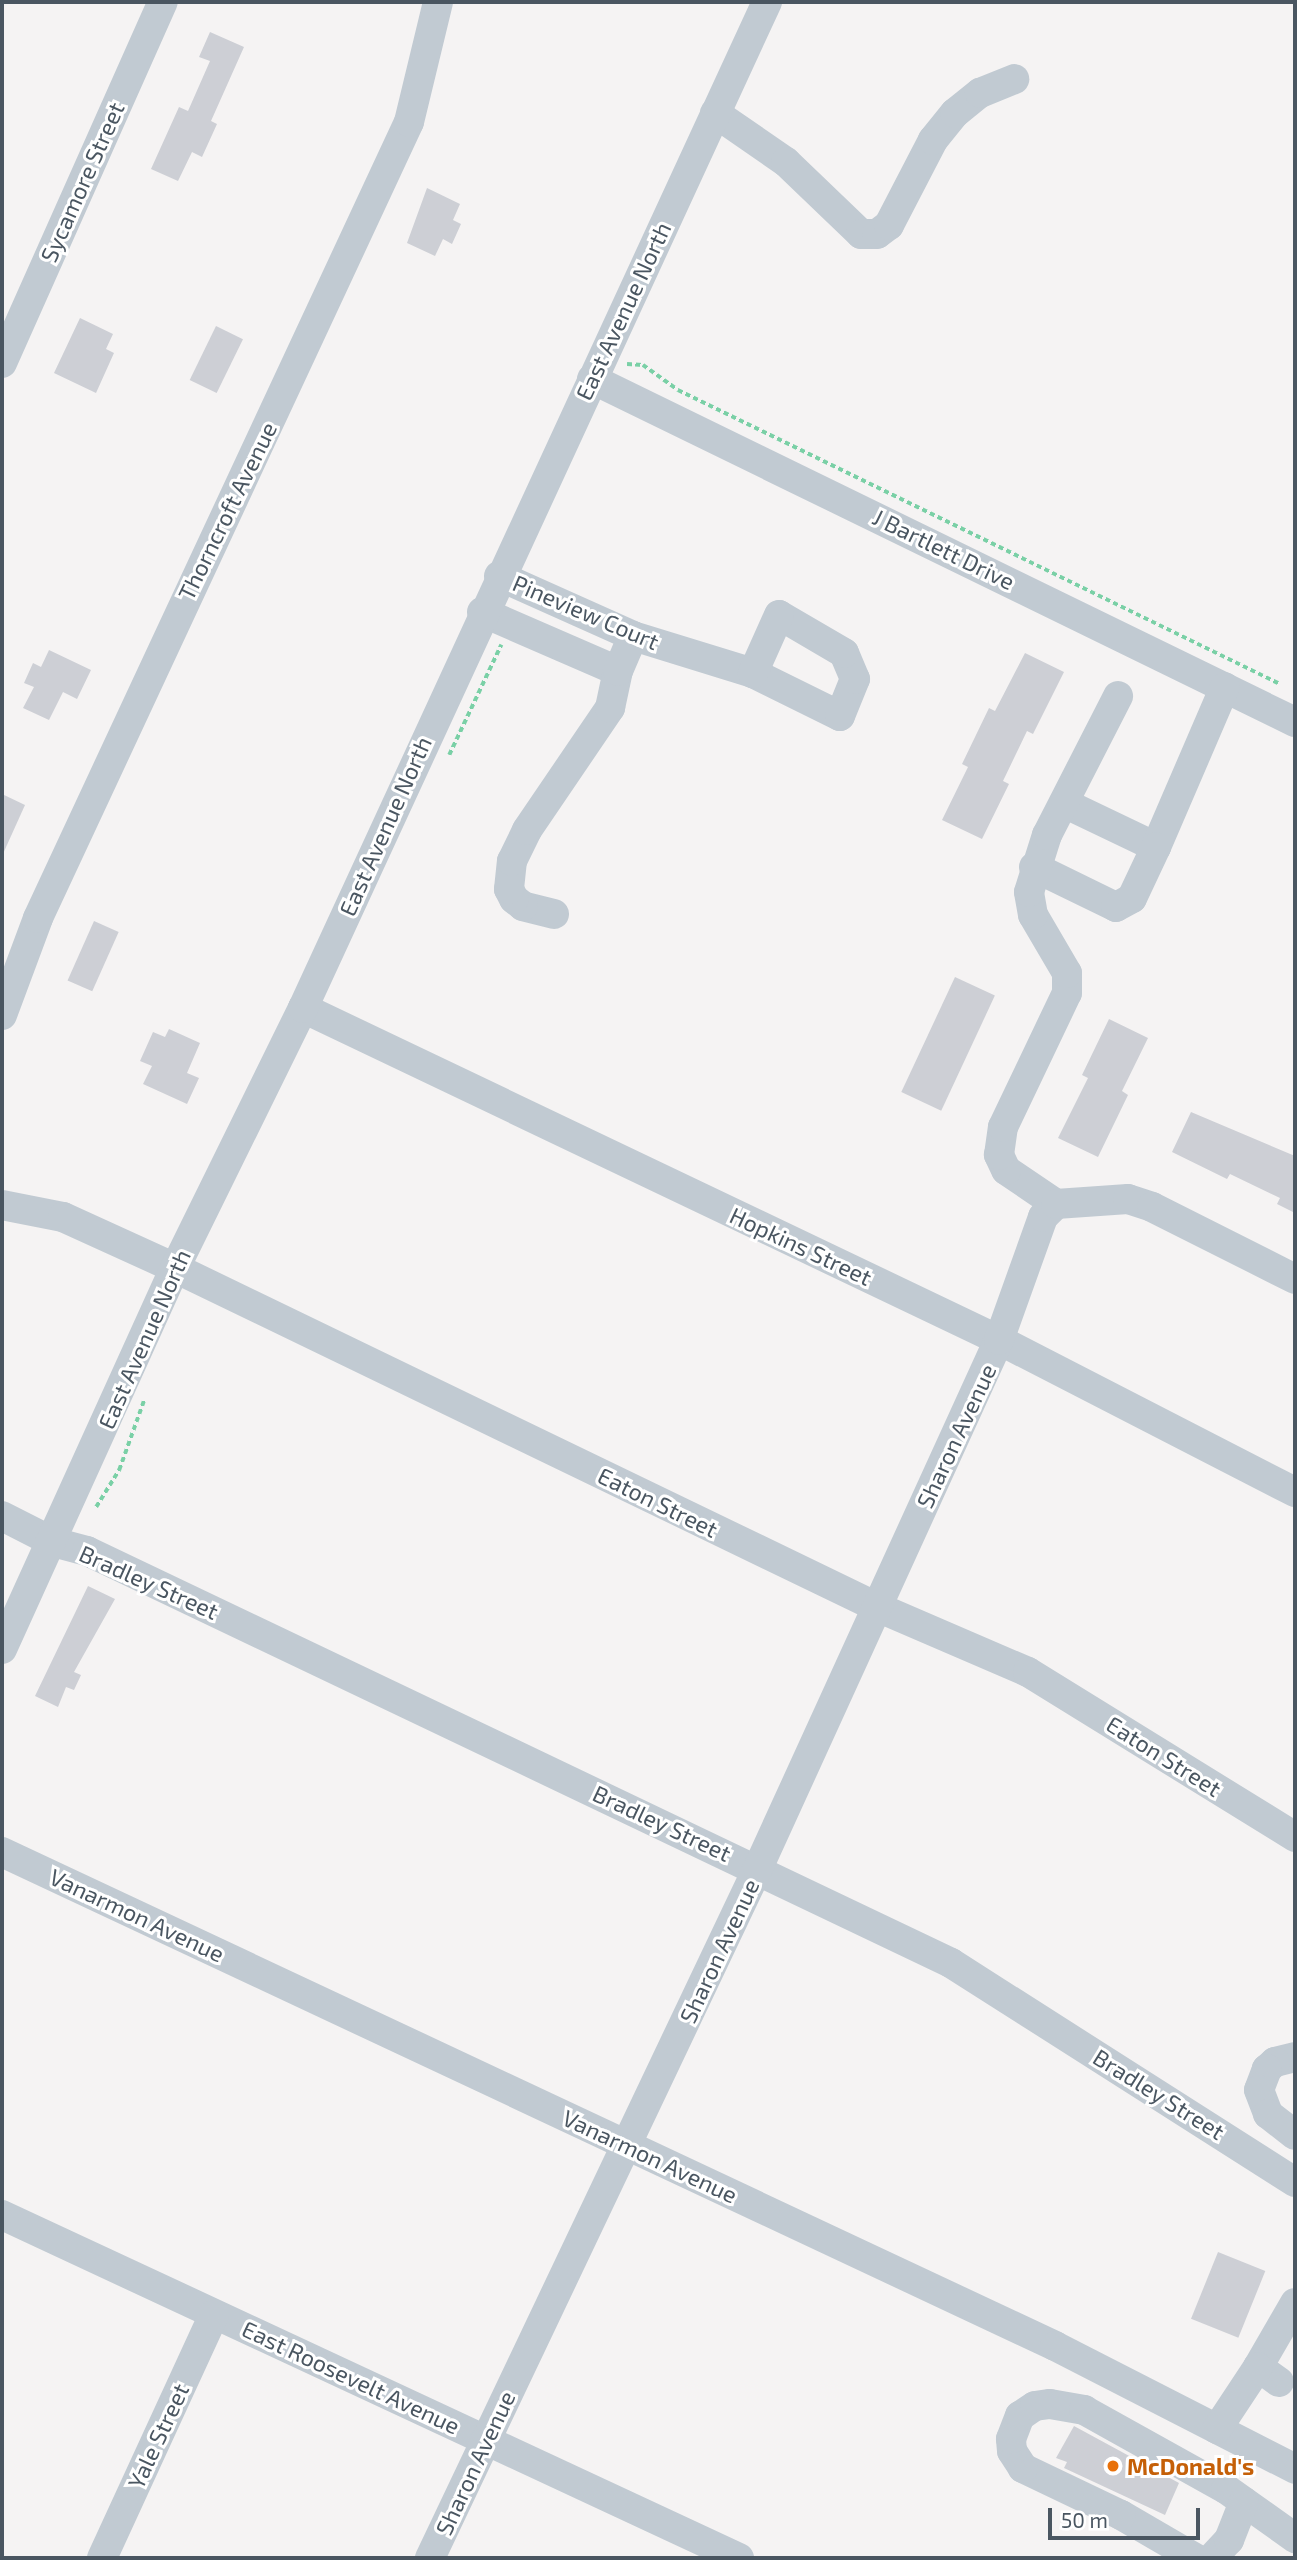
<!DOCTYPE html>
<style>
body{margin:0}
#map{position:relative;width:1297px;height:2560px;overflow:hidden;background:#f5f3f3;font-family:"Exo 2",sans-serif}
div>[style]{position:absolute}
.building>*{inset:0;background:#cdcfd5;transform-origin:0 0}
.path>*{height:3.5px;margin-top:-1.75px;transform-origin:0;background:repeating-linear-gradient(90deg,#7ad0a6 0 5px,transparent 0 8.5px)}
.minor>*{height:30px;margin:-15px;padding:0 15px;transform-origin:15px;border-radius:15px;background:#c1cad2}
.dots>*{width:19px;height:19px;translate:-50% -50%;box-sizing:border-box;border:4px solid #fff;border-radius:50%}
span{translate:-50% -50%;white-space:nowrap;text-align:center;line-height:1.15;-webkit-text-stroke:6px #fff;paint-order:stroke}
.street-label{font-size:23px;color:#4a5661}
.food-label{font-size:23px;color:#c56008;font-weight:700}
.left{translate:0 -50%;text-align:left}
.frame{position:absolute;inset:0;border:4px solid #4a5661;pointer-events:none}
.scale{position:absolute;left:1048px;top:2508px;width:152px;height:32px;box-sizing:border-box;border:4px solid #4a5661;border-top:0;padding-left:9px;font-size:21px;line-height:24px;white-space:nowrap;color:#4a5661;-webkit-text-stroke:5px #fff;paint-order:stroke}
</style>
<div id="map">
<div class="building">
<div style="clip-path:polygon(210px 32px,244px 47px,211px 121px,217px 124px,202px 157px,192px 152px,178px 181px,151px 169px,179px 107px,188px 111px,210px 61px,199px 57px)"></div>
<div style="clip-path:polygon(427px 188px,460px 204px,453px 220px,461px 224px,452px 244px,443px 239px,435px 256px,407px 243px)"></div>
<div style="clip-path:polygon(80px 318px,113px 334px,106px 349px,114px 353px,96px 393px,54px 373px)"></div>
<div style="left:216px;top:326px;width:30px;height:60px;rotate:26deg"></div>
<div style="clip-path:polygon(49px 650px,91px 670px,77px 699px,63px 692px,49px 720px,23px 708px,34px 687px,24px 683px,33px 663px,41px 667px)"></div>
<div style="clip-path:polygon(1025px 653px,1064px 672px,1033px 734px,1027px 731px,1003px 781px,1009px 784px,982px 839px,942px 820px,968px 767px,962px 764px,989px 708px,995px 711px)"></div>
<div style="clip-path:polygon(2px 794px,25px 805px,2px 856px)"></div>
<div style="left:94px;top:921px;width:27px;height:65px;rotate:24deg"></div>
<div style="left:955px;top:977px;width:44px;height:127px;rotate:25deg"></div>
<div style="clip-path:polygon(1109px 1019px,1148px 1038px,1122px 1091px,1128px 1095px,1098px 1157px,1058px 1138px,1088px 1078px,1082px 1075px)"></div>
<div style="clip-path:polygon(169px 1029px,200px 1043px,187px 1073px,199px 1078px,187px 1104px,143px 1084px,152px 1066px,140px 1061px,153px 1032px,165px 1037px)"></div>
<div style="clip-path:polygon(1191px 1112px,1295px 1156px,1295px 1213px,1277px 1204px,1280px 1198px,1230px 1174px,1227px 1179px,1172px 1152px)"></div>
<div style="clip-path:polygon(88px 1586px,115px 1599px,74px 1672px,81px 1675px,74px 1690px,66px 1687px,58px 1707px,35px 1696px)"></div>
<div style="left:1218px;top:2252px;width:51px;height:72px;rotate:22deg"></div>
<div style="clip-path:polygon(1074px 2426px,1179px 2483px,1165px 2515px,1064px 2468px,1067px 2462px,1056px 2458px)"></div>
</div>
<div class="path">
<div style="left:627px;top:364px;width:16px;rotate:4deg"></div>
<div style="left:643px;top:365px;width:43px;rotate:35.5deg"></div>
<div style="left:678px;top:390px;width:668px;rotate:26.03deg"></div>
<div style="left:449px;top:755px;width:122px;rotate:-64.7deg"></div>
<div style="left:96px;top:1507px;width:44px;rotate:-58.1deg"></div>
<div style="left:119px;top:1470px;width:74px;rotate:-70.3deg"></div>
</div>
<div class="minor">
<div style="left:715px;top:113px;width:86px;rotate:34.6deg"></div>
<div style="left:786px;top:162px;width:104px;rotate:43.8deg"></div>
<div style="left:861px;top:234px;width:16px"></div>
<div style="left:877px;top:234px;width:15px;rotate:-37deg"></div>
<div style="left:889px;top:225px;width:96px;rotate:-62.6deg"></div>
<div style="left:933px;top:140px;width:35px;rotate:-51deg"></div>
<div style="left:955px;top:113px;width:32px;rotate:-39deg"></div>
<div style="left:980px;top:93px;width:37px;rotate:-22deg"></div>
<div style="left:2px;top:363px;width:395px;rotate:-66deg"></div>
<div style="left:592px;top:379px;width:782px;rotate:26.01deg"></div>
<div style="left:499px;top:576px;width:147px;rotate:24.1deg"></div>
<div style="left:633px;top:636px;width:126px;rotate:17.1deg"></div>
<div style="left:753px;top:673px;width:97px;rotate:26.3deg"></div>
<div style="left:840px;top:716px;width:40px;rotate:-68deg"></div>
<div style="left:855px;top:679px;width:28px;rotate:-113deg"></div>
<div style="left:844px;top:653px;width:75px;rotate:-149.7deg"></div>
<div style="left:779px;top:615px;width:64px;rotate:114.1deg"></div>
<div style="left:482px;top:612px;width:148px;rotate:23.5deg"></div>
<div style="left:1064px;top:803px;width:102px;rotate:25.6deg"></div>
<div style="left:1156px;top:847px;width:174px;rotate:-66.7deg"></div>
<div style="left:1034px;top:867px;width:91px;rotate:26deg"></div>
<div style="left:1116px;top:907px;width:18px;rotate:-29deg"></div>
<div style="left:1132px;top:898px;width:56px;rotate:-64.8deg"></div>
<div style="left:554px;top:914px;width:32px;rotate:-166deg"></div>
<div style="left:523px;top:906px;width:11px;rotate:-142deg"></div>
<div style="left:514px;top:899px;width:11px;rotate:-117deg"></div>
<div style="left:509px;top:889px;width:28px;rotate:-84deg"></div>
<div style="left:512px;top:861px;width:34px;rotate:-64deg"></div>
<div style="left:527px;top:830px;width:148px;rotate:-55.8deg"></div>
<div style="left:610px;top:708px;width:38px;rotate:-78deg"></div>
<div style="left:618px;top:671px;width:38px;rotate:-67deg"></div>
<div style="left:303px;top:1008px;width:771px;rotate:25.5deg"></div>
<div style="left:999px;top:1340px;width:333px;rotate:27.2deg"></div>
<div style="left:2px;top:1015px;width:103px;rotate:-69.6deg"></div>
<div style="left:38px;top:918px;width:878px;rotate:-65.01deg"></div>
<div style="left:409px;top:122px;width:123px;rotate:-76.4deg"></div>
<div style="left:1056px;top:1204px;width:60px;rotate:-145.8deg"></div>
<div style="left:1006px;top:1170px;width:17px;rotate:-115deg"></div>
<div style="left:999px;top:1155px;width:28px;rotate:-82deg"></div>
<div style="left:1003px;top:1127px;width:148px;rotate:-64.5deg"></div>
<div style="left:1067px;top:993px;width:20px;rotate:-90deg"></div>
<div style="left:1067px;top:973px;width:67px;rotate:-120.4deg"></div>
<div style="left:1033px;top:915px;width:23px;rotate:-100deg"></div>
<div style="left:1029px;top:892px;width:60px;rotate:-72.5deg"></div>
<div style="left:1047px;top:835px;width:156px;rotate:-62.9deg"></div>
<div style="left:2px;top:1205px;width:62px;rotate:11.1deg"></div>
<div style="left:63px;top:1217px;width:123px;rotate:24.5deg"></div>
<div style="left:175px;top:1268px;width:780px;rotate:25.78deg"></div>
<div style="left:877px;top:1607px;width:164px;rotate:23.3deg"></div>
<div style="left:1028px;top:1672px;width:314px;rotate:31.7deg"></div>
<div style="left:2px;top:1516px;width:57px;rotate:27deg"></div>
<div style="left:53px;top:1542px;width:35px;rotate:15deg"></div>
<div style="left:87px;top:1551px;width:957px;rotate:25.49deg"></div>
<div style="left:951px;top:1963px;width:408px;rotate:32.5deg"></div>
<div style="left:2px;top:1649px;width:418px;rotate:-65.6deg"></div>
<div style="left:175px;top:1268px;width:290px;rotate:-63.8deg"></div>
<div style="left:303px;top:1008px;width:1108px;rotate:-65.24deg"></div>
<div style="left:2px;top:1852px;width:1163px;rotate:25.13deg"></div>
<div style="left:1055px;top:2346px;width:270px;rotate:27.1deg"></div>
<div style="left:1295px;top:2057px;width:21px;rotate:166deg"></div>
<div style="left:1275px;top:2062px;width:11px;rotate:139deg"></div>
<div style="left:1267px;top:2069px;width:22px;rotate:111deg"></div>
<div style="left:1259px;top:2090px;width:26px;rotate:69deg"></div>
<div style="left:1268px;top:2114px;width:34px;rotate:38deg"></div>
<div style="left:2px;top:2215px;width:813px;rotate:24.96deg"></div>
<div style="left:1279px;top:2382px;width:26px;rotate:-144deg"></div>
<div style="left:1258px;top:2367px;width:74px;rotate:-60deg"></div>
<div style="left:1217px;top:2429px;width:74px;rotate:-56.5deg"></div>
<div style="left:102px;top:2558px;width:268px;rotate:-65.3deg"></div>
<div style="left:430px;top:2558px;width:764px;rotate:-64.58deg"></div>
<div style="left:758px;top:1868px;width:580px;rotate:-65.47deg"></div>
<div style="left:999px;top:1340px;width:131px;rotate:-70.3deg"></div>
<div style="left:1043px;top:1217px;width:18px;rotate:-45deg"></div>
<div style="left:1056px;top:1204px;width:72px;rotate:-4deg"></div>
<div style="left:1128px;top:1199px;width:25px;rotate:18deg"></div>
<div style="left:1152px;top:1207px;width:160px;rotate:26.7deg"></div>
<div style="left:1195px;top:2558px;width:86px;rotate:-149.8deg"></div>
<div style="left:1121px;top:2515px;width:109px;rotate:-154.4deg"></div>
<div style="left:1023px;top:2468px;width:20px;rotate:-123deg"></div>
<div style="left:1012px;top:2451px;width:12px;rotate:-95deg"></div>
<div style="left:1011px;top:2439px;width:25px;rotate:-69deg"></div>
<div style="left:1020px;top:2416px;width:18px;rotate:-34deg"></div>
<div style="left:1035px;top:2406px;width:15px;rotate:-8deg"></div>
<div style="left:1050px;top:2404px;width:35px;rotate:10deg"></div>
<div style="left:1084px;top:2410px;width:162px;rotate:29.1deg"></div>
<div style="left:1226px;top:2489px;width:85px;rotate:35.4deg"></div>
<div style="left:1212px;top:2558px;width:25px;rotate:-47deg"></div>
<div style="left:1229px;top:2540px;width:41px;rotate:-68.5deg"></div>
</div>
<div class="dots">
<div style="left:1113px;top:2466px;background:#e8710a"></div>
</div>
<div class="street-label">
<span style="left:82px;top:182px;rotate:-66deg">Sycamore Street</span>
<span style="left:623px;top:311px;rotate:-65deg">East Avenue North</span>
<span style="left:227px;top:511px;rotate:-64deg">Thorncroft Avenue</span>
<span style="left:944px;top:549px;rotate:26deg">J Bartlett Drive</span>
<span style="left:586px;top:612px;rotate:23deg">Pineview Court</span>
<span style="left:385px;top:826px;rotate:-66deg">East Avenue North</span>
<span style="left:801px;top:1246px;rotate:25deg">Hopkins Street</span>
<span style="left:144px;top:1339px;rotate:-66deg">East Avenue North</span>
<span style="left:956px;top:1436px;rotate:-65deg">Sharon Avenue</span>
<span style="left:658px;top:1502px;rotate:26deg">Eaton Street</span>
<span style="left:149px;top:1582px;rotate:24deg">Bradley Street</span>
<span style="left:1164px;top:1756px;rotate:32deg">Eaton Street</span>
<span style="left:662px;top:1823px;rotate:25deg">Bradley Street</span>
<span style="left:137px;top:1915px;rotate:25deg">Vanarmon Avenue</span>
<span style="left:719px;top:1951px;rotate:-65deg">Sharon Avenue</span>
<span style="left:1159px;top:2094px;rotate:32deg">Bradley Street</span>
<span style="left:650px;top:2156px;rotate:25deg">Vanarmon Avenue</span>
<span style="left:351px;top:2377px;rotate:25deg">East Roosevelt Avenue</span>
<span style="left:158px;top:2436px;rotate:-65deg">Yale Street</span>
<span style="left:475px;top:2463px;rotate:-65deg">Sharon Avenue</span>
</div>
<div class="food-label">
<span class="left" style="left:1127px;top:2466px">McDonald's</span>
</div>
<div class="frame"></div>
<div class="scale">50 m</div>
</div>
